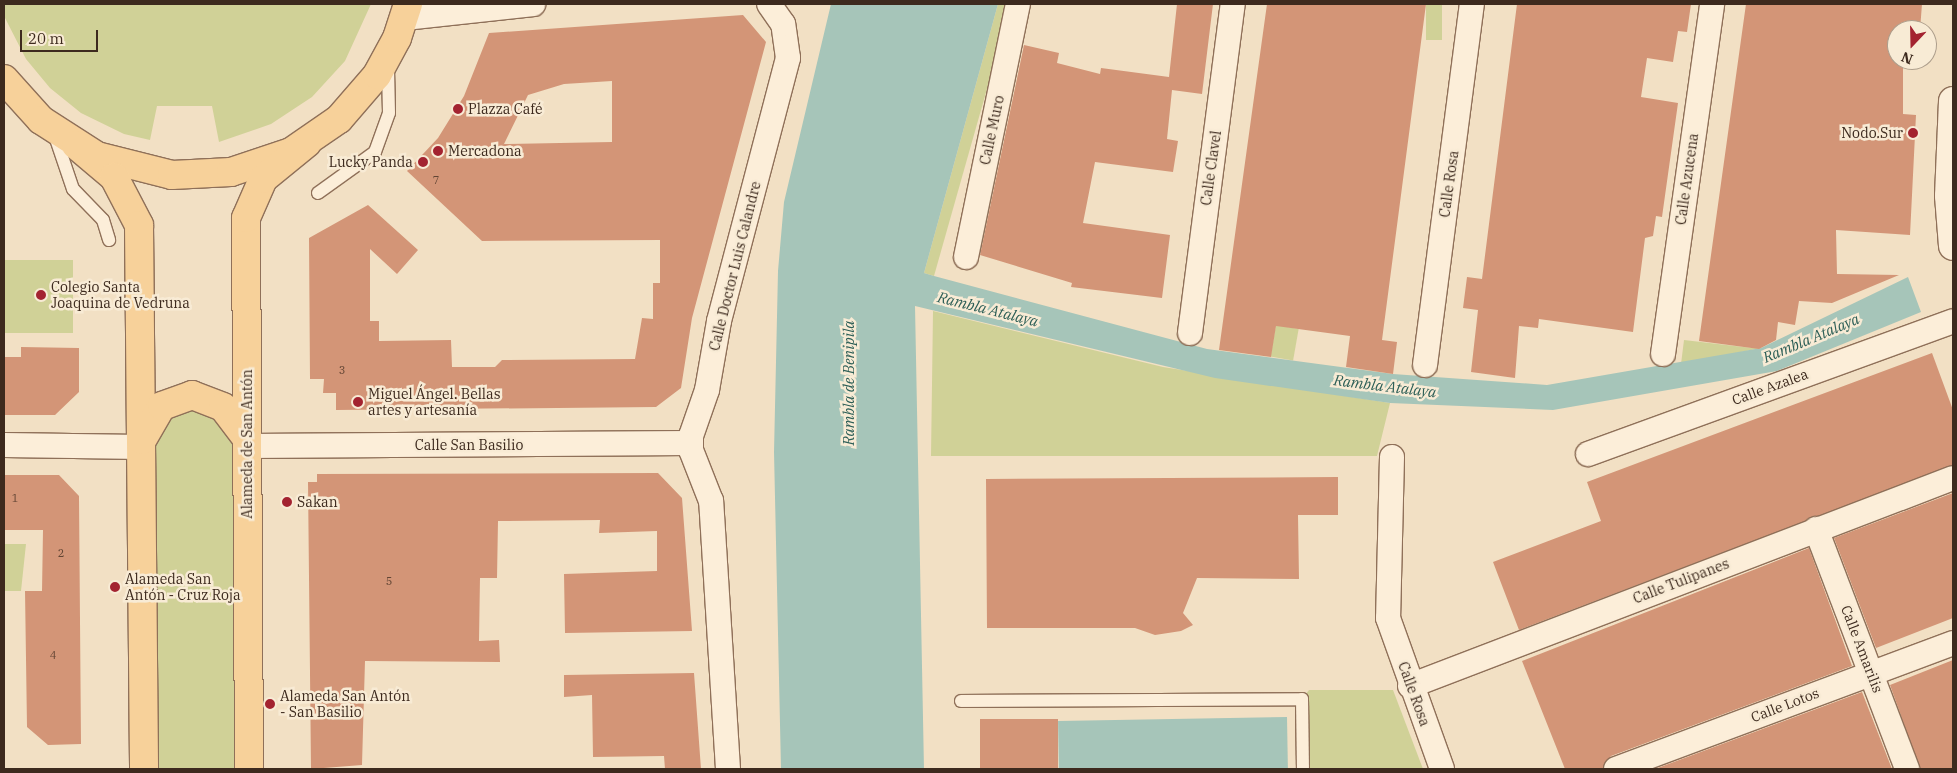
<!DOCTYPE html>
<meta charset="utf-8">
<style>
body{margin:0}
#map{position:relative;width:1957px;height:773px;overflow:hidden;background:#f2e0c4;font-family:"IBM Plex Serif",serif}
div>[style]{position:absolute}
.green>*{inset:0;background:#d0d197;transform-origin:0 0}
.water>*{inset:0;background:#a6c5b9;transform-origin:0 0}
.building>*{inset:0;background:#d39577;transform-origin:0 0}
.roads{filter:drop-shadow(1px 0 #8f7059) drop-shadow(-1px 0 #8f7059) drop-shadow(0 1px #8f7059) drop-shadow(0 -1px #8f7059)}
.lane>*{height:12px;margin:-6px;padding:0 6px;transform-origin:6px;border-radius:6px;background:#fceed9}
.street>*{height:24px;margin:-12px;padding:0 12px;transform-origin:12px;border-radius:12px;background:#fceed9}
.secondary>*{height:28px;margin:-14px;padding:0 14px;transform-origin:14px;border-radius:14px;background:#fceed9}
.primary>*{height:28px;margin:-14px;padding:0 14px;transform-origin:14px;border-radius:14px;background:#f7d19a}
.dots>*{width:14px;height:14px;translate:-50% -50%;box-sizing:border-box;border:2px solid #f8ebd5;border-radius:50%}
span{translate:-50% -50%;white-space:nowrap;text-align:center;line-height:1.15;-webkit-text-stroke:5px #f8ebd5;paint-order:stroke}
.number-label{font-size:11px;color:#624534}
.number-label span{-webkit-text-stroke-width:0}
.poi-label{font-size:14px;color:#3d2a1e}
.left{translate:0 -50%;text-align:left}
.right{translate:-100% -50%;text-align:right}
.street-label{font-size:14px;color:#3d2a1e}
.water-label{font-size:15px;color:#2c5e56;font-style:italic}
.frame{position:absolute;inset:0;border:5px solid #3d2a1e;pointer-events:none}
.north{position:absolute;left:1887px;top:20px;width:50px;height:50px;box-sizing:border-box;background:#f8ebd5;border:1px solid #ad9e8c;border-radius:50%;rotate:201deg;font-size:14px;font-weight:700;line-height:20px;text-align:center;color:#3d2a1e}
.north::after{content:'';display:block;margin:auto;width:18px;height:22px;background:#a32330;clip-path:polygon(50% 0,100% 100%,50% 72%,0 100%)}
.scale{position:absolute;left:20px;top:30px;width:78px;height:22px;box-sizing:border-box;border:2px solid #3d2a1e;border-top:0;padding-left:6px;font-size:15px;line-height:18px;white-space:nowrap;color:#3d2a1e;-webkit-text-stroke:4px #f8ebd5;paint-order:stroke}
</style>
<div id="map">
<div class="green">
<div style="clip-path:polygon(4px 4px,371px 4px,345px 61px,312px 97px,271px 124px,219px 142px,212px 106px,157px 106px,150px 140px,124px 134px,81px 113px,50px 88px,26px 59px,4px 16px)"></div>
<div style="clip-path:polygon(998px 4px,1011px 4px,934px 276px,924px 273px)"></div>
<div style="left:1426px;top:4px;width:16px;height:36px"></div>
<div style="left:4px;top:260px;width:69px;height:73px"></div>
<div style="clip-path:polygon(933px 311px,1163px 367px,1390px 403px,1377px 456px,931px 456px)"></div>
<div style="left:1276px;top:325px;width:23px;height:32px;rotate:10deg"></div>
<div style="clip-path:polygon(1684px 340px,1752px 348px,1761px 348px,1681px 364px)"></div>
<div style="clip-path:polygon(170px 401px,239px 423px,249px 769px,144px 769px,145px 433px)"></div>
<div style="clip-path:polygon(4px 544px,26px 544px,21px 591px,4px 591px)"></div>
<div style="clip-path:polygon(1309px 690px,1393px 690px,1423px 769px,1303px 769px,1302px 699px)"></div>
</div>
<div class="water">
<div style="clip-path:polygon(831px 4px,998px 4px,924px 273px,934px 276px,1207px 349px,1393px 374px,1547px 385px,1761px 348px,1908px 277px,1921px 312px,1777px 371px,1553px 410px,1390px 403px,1215px 378px,915px 306px,924px 769px,781px 769px,774px 452px,778px 271px,784px 202px)"></div>
<div style="left:1287px;top:717px;width:52px;height:229px;rotate:89deg"></div>
</div>
<div class="building">
<div style="clip-path:polygon(1177px 4px,1213px 4px,1202px 94px,1172px 90px,1167px 139px,1178px 141px,1173px 172px,1095px 162px,1083px 223px,1170px 235px,1162px 298px,1071px 287px,1072px 283px,980px 255px,1024px 45px,1059px 53px,1057px 63px,1100px 74px,1101px 68px,1169px 77px)"></div>
<div style="clip-path:polygon(1267px 4px,1426px 4px,1382px 340px,1397px 342px,1393px 374px,1346px 367px,1350px 336px,1276px 326px,1271px 357px,1219px 350px)"></div>
<div style="clip-path:polygon(1517px 4px,1691px 4px,1687px 32px,1678px 31px,1673px 62px,1647px 58px,1641px 97px,1678px 103px,1662px 217px,1656px 216px,1653px 236px,1645px 238px,1633px 332px,1539px 319px,1538px 328px,1519px 326px,1515px 378px,1471px 372px,1478px 310px,1463px 308px,1467px 277px,1482px 279px)"></div>
<div style="clip-path:polygon(1746px 4px,1922px 4px,1920px 30px,1897px 30px,1897px 60px,1903px 60px,1903px 114px,1916px 115px,1910px 235px,1836px 230px,1837px 274px,1899px 275px,1832px 303px,1799px 301px,1795px 325px,1778px 322px,1776px 340px,1759px 349px,1699px 341px)"></div>
<div style="clip-path:polygon(evenodd,743px 15px,766px 42px,692px 318px,681px 388px,656px 407px,336px 410px,336px 393px,323px 393px,324px 379px,310px 379px,309px 238px,368px 205px,418px 250px,397px 274px,370px 249px,370px 321px,379px 321px,379px 341px,451px 340px,452px 367px,495px 367px,502px 360px,635px 359px,642px 318px,653px 319px,653px 283px,660px 283px,660px 240px,482px 241px,407px 171px,438px 138px,464px 96px,489px 33px,743px 15px,612px 81px,612px 142px,504px 144px,528px 95px,564px 84px,612px 81px)"></div>
<div style="clip-path:polygon(21px 347px,79px 348px,79px 392px,55px 415px,4px 415px,4px 357px,21px 357px)"></div>
<div style="clip-path:polygon(1932px 353px,1953px 410px,1953px 465px,1519px 630px,1493px 562px,1601px 521px,1587px 482px)"></div>
<div style="clip-path:polygon(658px 473px,682px 498px,692px 631px,565px 633px,564px 574px,657px 571px,657px 531px,599px 533px,600px 520px,498px 521px,497px 578px,480px 578px,479px 641px,499px 640px,500px 662px,365px 661px,362px 765px,311px 769px,308px 482px,317px 482px,317px 474px)"></div>
<div style="clip-path:polygon(4px 475px,59px 475px,79px 496px,81px 744px,48px 745px,27px 727px,25px 591px,42px 591px,43px 530px,4px 530px)"></div>
<div style="clip-path:polygon(1338px 477px,1338px 515px,1298px 515px,1299px 579px,1197px 578px,1183px 613px,1193px 625px,1181px 631px,1155px 635px,1135px 628px,987px 628px,986px 479px)"></div>
<div style="clip-path:polygon(1953px 493px,1953px 618px,1876px 648px,1834px 538px)"></div>
<div style="clip-path:polygon(1809px 548px,1852px 666px,1611px 756px,1603px 769px,1565px 769px,1522px 661px)"></div>
<div style="clip-path:polygon(1953px 660px,1953px 769px,1920px 769px,1890px 685px)"></div>
<div style="clip-path:polygon(694px 673px,701px 769px,665px 769px,664px 756px,593px 757px,592px 695px,564px 697px,564px 675px)"></div>
<div style="clip-path:polygon(1862px 692px,1892px 769px,1655px 769px)"></div>
<div style="left:980px;top:719px;width:78px;height:50px"></div>
</div>
<div class="roads">
<div class="lane">
<div style="left:54px;top:133px;width:59px;rotate:71.3deg"></div>
<div style="left:73px;top:189px;width:43px;rotate:45.9deg"></div>
<div style="left:103px;top:220px;width:21px;rotate:73deg"></div>
<div style="left:318px;top:193px;width:70px;rotate:-35.7deg"></div>
<div style="left:375px;top:152px;width:41px;rotate:-70.3deg"></div>
<div style="left:389px;top:113px;width:45px;rotate:-91.3deg"></div>
<div style="left:961px;top:701px;width:341px;rotate:-0.3deg"></div>
<div style="left:1302px;top:699px;width:70px;rotate:89.2deg"></div>
</div>
<div class="street">
<div style="left:405px;top:18px;width:129px;rotate:-6.2deg"></div>
<div style="left:966px;top:257px;width:258px;rotate:-78.4deg"></div>
<div style="left:1190px;top:333px;width:332px;rotate:-82.6deg"></div>
<div style="left:1663px;top:354px;width:353px;rotate:-82deg"></div>
<div style="left:1425px;top:365px;width:364px;rotate:-82.6deg"></div>
<div style="left:4px;top:445px;width:138px;rotate:0.8deg"></div>
<div style="left:247px;top:446px;width:443px;rotate:-0.4deg"></div>
<div style="left:1588px;top:454px;width:388px;rotate:-20deg"></div>
<div style="left:1392px;top:457px;width:161px;rotate:91.4deg"></div>
<div style="left:1388px;top:618px;width:160px;rotate:70.3deg"></div>
<div style="left:1816px;top:529px;width:257px;rotate:69.2deg"></div>
<div style="left:1410px;top:686px;width:581px;rotate:-20.96deg"></div>
<div style="left:728px;top:769px;width:269px;rotate:-93.6deg"></div>
<div style="left:711px;top:501px;width:55px;rotate:-111.4deg"></div>
<div style="left:691px;top:450px;width:14px;rotate:-90deg"></div>
<div style="left:691px;top:436px;width:49px;rotate:-70.8deg"></div>
<div style="left:707px;top:390px;width:70px;rotate:-80.1deg"></div>
<div style="left:719px;top:321px;width:272px;rotate:-75.3deg"></div>
<div style="left:788px;top:58px;width:34px;rotate:-98deg"></div>
<div style="left:783px;top:24px;width:24px;rotate:-125deg"></div>
<div style="left:1616px;top:769px;width:360px;rotate:-20.5deg"></div>
</div>
<div class="secondary">
<div style="left:1953px;top:101px;width:95px;rotate:92.4deg"></div>
<div style="left:1949px;top:196px;width:50px;rotate:85.4deg"></div>
</div>
<div class="primary">
<div style="left:4px;top:79px;width:55px;rotate:47.9deg"></div>
<div style="left:41px;top:120px;width:67px;rotate:32.7deg"></div>
<div style="left:97px;top:156px;width:77px;rotate:14.2deg"></div>
<div style="left:172px;top:175px;width:59px;rotate:-2.9deg"></div>
<div style="left:231px;top:172px;width:63px;rotate:-18.4deg"></div>
<div style="left:291px;top:152px;width:58px;rotate:-34.5deg"></div>
<div style="left:339px;top:119px;width:58px;rotate:-49.2deg"></div>
<div style="left:377px;top:75px;width:42px;rotate:-61.6deg"></div>
<div style="left:397px;top:38px;width:36px;rotate:-72deg"></div>
<div style="left:76px;top:145px;width:50px;rotate:40.1deg"></div>
<div style="left:114px;top:177px;width:54px;rotate:62.5deg"></div>
<div style="left:139px;top:225px;width:544px;rotate:89.47deg"></div>
<div style="left:142px;top:440px;width:39px;rotate:-60deg"></div>
<div style="left:162px;top:406px;width:32px;rotate:-20deg"></div>
<div style="left:192px;top:395px;width:33px;rotate:21deg"></div>
<div style="left:223px;top:407px;width:40px;rotate:53deg"></div>
<div style="left:249px;top:769px;width:551px;rotate:-90.31deg"></div>
<div style="left:246px;top:218px;width:43px;rotate:-66.4deg"></div>
<div style="left:263px;top:179px;width:57px;rotate:-39.3deg"></div>
</div>
</div>
<div class="dots">
<div style="left:458px;top:109px;background:#a32330"></div>
<div style="left:1913px;top:133px;background:#a32330"></div>
<div style="left:438px;top:151px;background:#a32330"></div>
<div style="left:423px;top:162px;background:#a32330"></div>
<div style="left:41px;top:295px;background:#a32330"></div>
<div style="left:358px;top:402px;background:#a32330"></div>
<div style="left:287px;top:502px;background:#a32330"></div>
<div style="left:115px;top:587px;background:#a32330"></div>
<div style="left:270px;top:704px;background:#a32330"></div>
</div>
<div class="number-label">
<span style="left:436px;top:180px">7</span>
<span style="left:342px;top:370px">3</span>
<span style="left:15px;top:498px">1</span>
<span style="left:61px;top:553px">2</span>
<span style="left:389px;top:581px">5</span>
<span style="left:53px;top:655px">4</span>
</div>
<div class="poi-label">
<span class="left" style="left:468px;top:109px">Plazza Café</span>
<span class="right" style="left:1903px;top:133px">Nodo.Sur</span>
<span class="left" style="left:448px;top:151px">Mercadona</span>
<span class="right" style="left:413px;top:162px">Lucky Panda</span>
<span class="left" style="left:51px;top:295px">Colegio Santa<br>Joaquina de Vedruna</span>
<span class="left" style="left:368px;top:402px">Miguel Ángel. Bellas<br>artes y artesanía</span>
<span class="left" style="left:297px;top:502px">Sakan</span>
<span class="left" style="left:125px;top:587px">Alameda San<br>Antón - Cruz Roja</span>
<span class="left" style="left:280px;top:704px">Alameda San Antón<br>- San Basilio</span>
</div>
<div class="street-label">
<span style="left:992px;top:130px;rotate:-78deg">Calle Muro</span>
<span style="left:1211px;top:168px;rotate:-82deg">Calle Clavel</span>
<span style="left:1687px;top:179px;rotate:-82deg">Calle Azucena</span>
<span style="left:1449px;top:184px;rotate:-82deg">Calle Rosa</span>
<span style="left:735px;top:266px;rotate:-76deg">Calle Doctor Luis Calandre</span>
<span style="left:1770px;top:387px;rotate:-20deg">Calle Azalea</span>
<span style="left:247px;top:444px;rotate:-90deg">Alameda de San Antón</span>
<span style="left:469px;top:445px">Calle San Basilio</span>
<span style="left:1681px;top:581px;rotate:-21deg">Calle Tulipanes</span>
<span style="left:1862px;top:649px;rotate:69deg">Calle Amarilis</span>
<span style="left:1414px;top:694px;rotate:70deg">Calle Rosa</span>
<span style="left:1785px;top:705px;rotate:-21deg">Calle Lotos</span>
</div>
<div class="water-label">
<span style="left:988px;top:309px;rotate:14deg">Rambla Atalaya</span>
<span style="left:1811px;top:338px;rotate:-23deg">Rambla Atalaya</span>
<span style="left:849px;top:383px;rotate:-90deg">Rambla de Benipila</span>
<span style="left:1385px;top:386px;rotate:7deg">Rambla Atalaya</span>
</div>
<div class="frame"></div>
<div class="north">N</div>
<div class="scale">20 m</div>
</div>
